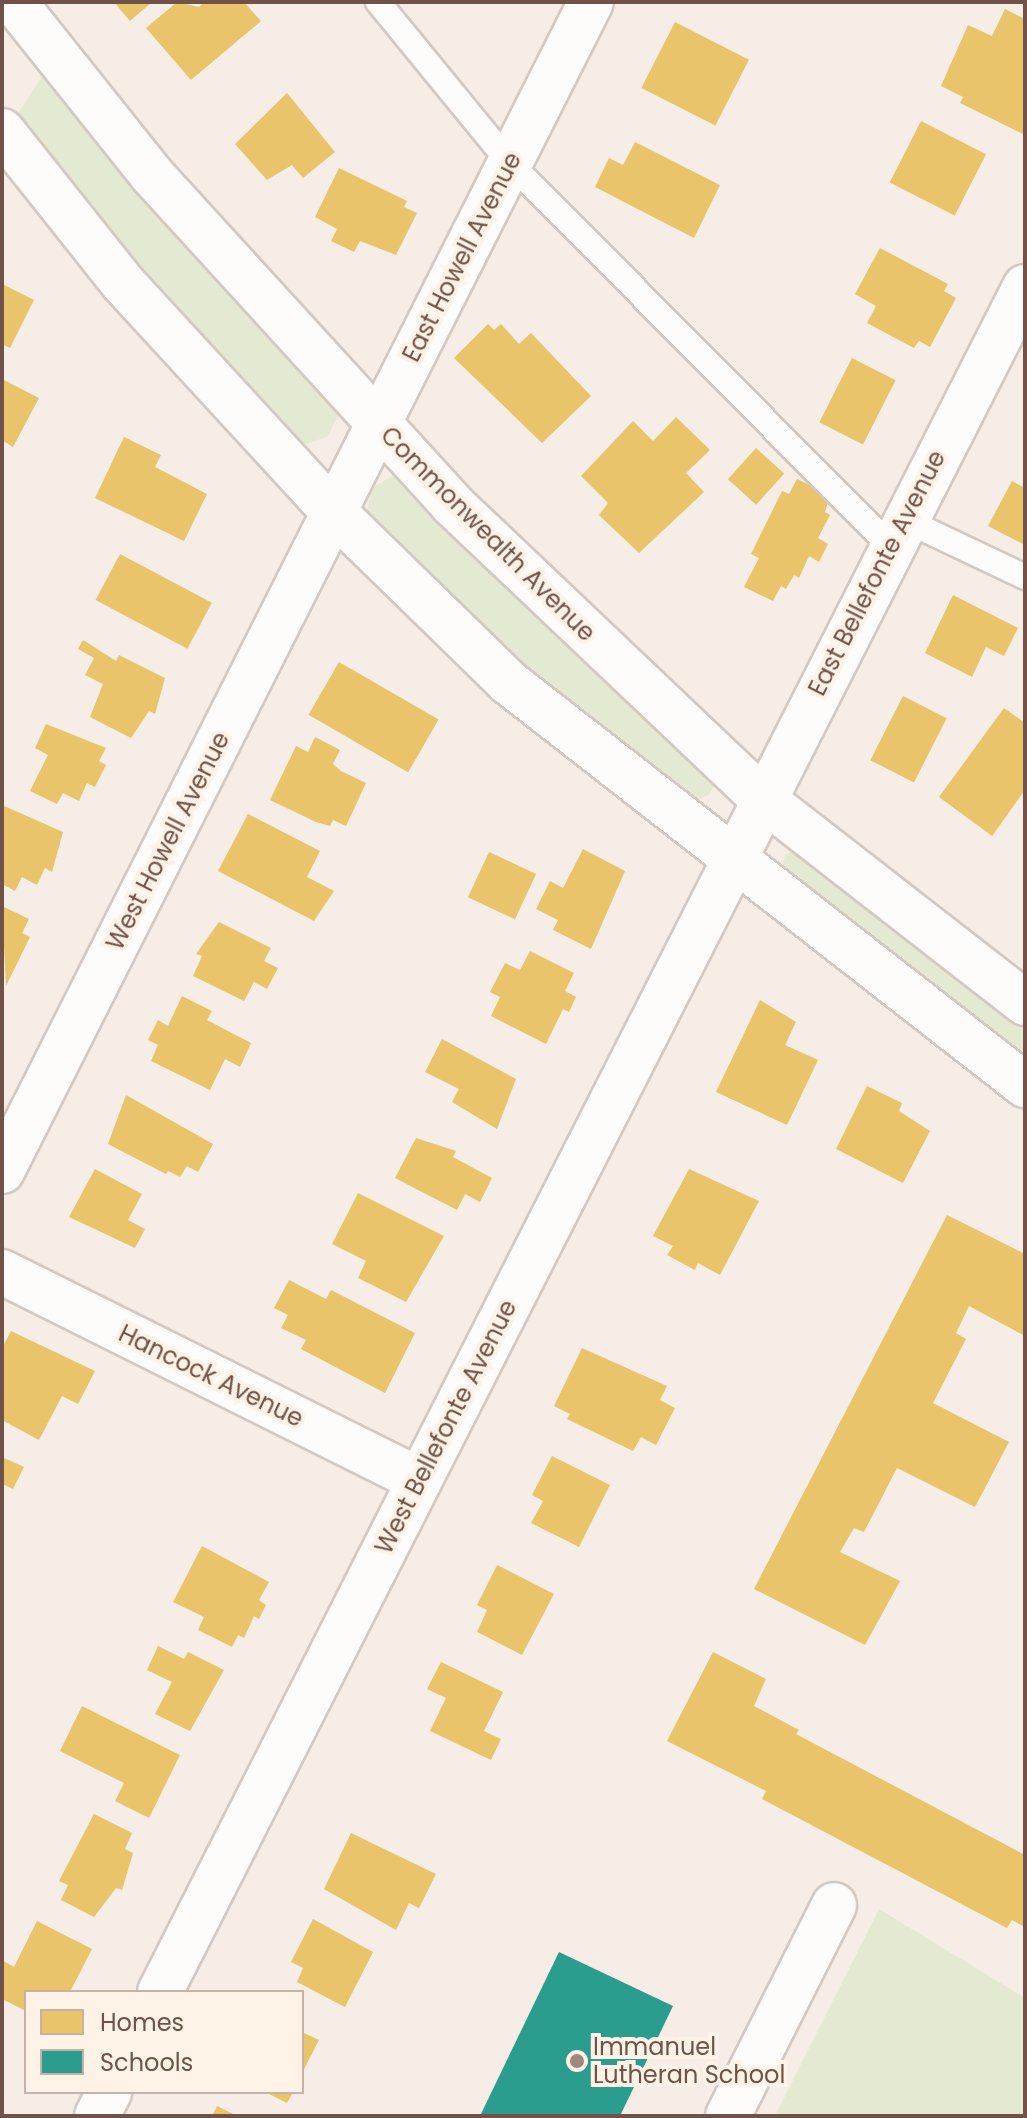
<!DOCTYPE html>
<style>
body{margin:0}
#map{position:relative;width:1027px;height:2118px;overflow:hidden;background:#f5ede6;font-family:Poppins,sans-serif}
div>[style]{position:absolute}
.green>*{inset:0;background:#e3ead1}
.homes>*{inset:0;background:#e9c46a;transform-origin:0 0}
.schools>*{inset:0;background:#2a9d8f}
.roads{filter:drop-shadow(2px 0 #d3c8c2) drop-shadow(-2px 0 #d3c8c2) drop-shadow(0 2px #d3c8c2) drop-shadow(0 -2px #d3c8c2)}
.lane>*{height:24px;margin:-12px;padding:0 12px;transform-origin:12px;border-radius:12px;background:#fefcfb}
.street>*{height:44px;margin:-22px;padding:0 22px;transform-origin:22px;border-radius:22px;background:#fefcfb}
.secondary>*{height:44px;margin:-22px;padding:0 22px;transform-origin:22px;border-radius:22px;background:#fefcfb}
.dots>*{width:22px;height:22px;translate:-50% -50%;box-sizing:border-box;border:4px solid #fff2e6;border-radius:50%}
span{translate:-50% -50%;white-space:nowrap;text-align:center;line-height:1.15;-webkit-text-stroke:8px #fff2e6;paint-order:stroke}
.street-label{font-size:24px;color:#715248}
.poi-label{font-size:24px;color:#715248}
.left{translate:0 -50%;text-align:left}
.frame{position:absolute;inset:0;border:4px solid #715248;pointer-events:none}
.legend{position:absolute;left:24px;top:1990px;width:280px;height:104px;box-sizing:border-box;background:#fff2e6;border:2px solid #c6b2a7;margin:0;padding:10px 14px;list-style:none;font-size:24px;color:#715248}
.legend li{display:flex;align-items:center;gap:16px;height:40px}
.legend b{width:40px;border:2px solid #c6b2a7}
</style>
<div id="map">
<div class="green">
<div style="clip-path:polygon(51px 62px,340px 412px,327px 437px,302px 445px,205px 348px,14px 120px)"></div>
<div style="clip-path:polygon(396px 474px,717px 780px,709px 795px,694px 801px,552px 697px,366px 515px,372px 488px)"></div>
<div style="clip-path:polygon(799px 847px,1025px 1014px,1025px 1067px,781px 871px,785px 855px)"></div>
<div style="clip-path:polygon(879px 1909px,1025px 1998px,1025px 2116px,775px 2116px)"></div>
</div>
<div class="homes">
<div style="clip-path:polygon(114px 2px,152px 2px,130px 21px)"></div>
<div style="clip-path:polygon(177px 2px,199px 7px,204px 2px,244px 2px,261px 21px,191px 80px,146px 28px)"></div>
<div style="clip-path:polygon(1005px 9px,1025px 19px,1025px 135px,960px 103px,963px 97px,941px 86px,968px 25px,992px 36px)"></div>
<div style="left:675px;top:22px;width:83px;height:74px;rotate:27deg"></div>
<div style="clip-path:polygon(287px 93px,335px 152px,303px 178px,292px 165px,267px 180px,235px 144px)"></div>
<div style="left:921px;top:121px;width:73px;height:69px;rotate:27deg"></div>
<div style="clip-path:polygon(635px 142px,720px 185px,694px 238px,595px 187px,609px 158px,623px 165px)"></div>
<div style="clip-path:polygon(339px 168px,407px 201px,404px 207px,417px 213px,396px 255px,360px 241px,354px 252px,331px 241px,337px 229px,315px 217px)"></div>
<div style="clip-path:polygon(880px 248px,948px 284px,944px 291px,956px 298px,930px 347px,919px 341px,914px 348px,867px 323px,876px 306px,855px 294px)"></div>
<div style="clip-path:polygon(2px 284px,34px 300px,10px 348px,2px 344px)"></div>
<div style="clip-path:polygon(488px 324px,494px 330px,501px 324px,519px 344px,531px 333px,591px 396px,542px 443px,454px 358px)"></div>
<div style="left:852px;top:358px;width:49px;height:72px;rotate:27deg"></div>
<div style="clip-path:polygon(2px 379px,39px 398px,13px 447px,2px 440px)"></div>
<div style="clip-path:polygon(676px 417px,710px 450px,686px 473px,704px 492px,639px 553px,599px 515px,608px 503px,581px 476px,633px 421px,653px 441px)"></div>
<div style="clip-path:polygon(124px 437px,161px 455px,155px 467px,207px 494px,184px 541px,95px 498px)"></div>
<div style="left:756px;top:448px;width:38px;height:42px;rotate:42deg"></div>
<div style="clip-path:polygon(797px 479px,830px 495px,825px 512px,830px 515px,818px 538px,828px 544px,819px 562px,809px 556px,799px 578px,794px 575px,786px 589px,781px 586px,773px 601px,744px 587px,759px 558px,751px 554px,782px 491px,789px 494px)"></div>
<div style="clip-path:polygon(1012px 481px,1025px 488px,1025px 545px,988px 526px)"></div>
<div style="left:120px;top:554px;width:104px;height:52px;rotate:28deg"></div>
<div style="clip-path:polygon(953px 595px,1018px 628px,1004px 656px,986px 647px,972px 677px,925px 653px)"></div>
<div style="clip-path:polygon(83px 640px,116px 661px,119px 655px,165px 678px,155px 714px,149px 711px,131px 738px,90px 717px,103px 684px,85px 675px,94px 658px,78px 649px)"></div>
<div style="left:339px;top:662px;width:115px;height:61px;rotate:30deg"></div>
<div style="left:903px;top:696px;width:49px;height:72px;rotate:27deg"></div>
<div style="clip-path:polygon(1004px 708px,1025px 723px,1025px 790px,992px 836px,939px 797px)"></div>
<div style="clip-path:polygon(46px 724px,106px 748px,99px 761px,106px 765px,95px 787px,87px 783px,79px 801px,63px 793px,57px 804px,30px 791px,48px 755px,35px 748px)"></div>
<div style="clip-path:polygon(315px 737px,340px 750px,333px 764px,341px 771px,366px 783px,346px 826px,333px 820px,330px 826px,316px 822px,270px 800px,296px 746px,308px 752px)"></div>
<div style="clip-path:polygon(2px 805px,63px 832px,52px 872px,45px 868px,37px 885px,22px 877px,15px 891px,2px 884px)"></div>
<div style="clip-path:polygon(248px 814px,320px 851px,307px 877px,334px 891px,314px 921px,218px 871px)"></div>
<div style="clip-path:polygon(583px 849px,625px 871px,591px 949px,553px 930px,558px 920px,536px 909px,550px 881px,563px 888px)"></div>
<div style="left:489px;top:852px;width:52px;height:50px;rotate:25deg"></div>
<div style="clip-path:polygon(2px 906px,29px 919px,22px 933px,30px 937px,6px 986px)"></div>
<div style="clip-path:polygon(219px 922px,271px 948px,264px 961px,278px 968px,267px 989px,254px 982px,244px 1001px,193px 976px,202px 956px,196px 954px)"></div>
<div style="clip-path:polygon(530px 951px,574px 973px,565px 991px,576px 997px,569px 1012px,563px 1009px,546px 1044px,491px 1016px,500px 997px,490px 992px,505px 963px,520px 970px)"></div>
<div style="clip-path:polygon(182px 996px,212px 1011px,207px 1020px,251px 1043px,240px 1067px,225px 1059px,210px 1090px,151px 1061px,158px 1045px,148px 1040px,158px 1020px,168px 1026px)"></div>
<div style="clip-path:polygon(760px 1000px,796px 1022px,785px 1045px,818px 1060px,787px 1125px,716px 1092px)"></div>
<div style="clip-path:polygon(442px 1039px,516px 1079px,497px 1129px,452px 1102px,459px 1089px,425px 1072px)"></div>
<div style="clip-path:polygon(867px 1086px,902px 1103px,899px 1111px,930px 1131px,903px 1183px,836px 1149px)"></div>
<div style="clip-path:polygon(126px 1095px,213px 1144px,198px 1172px,187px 1166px,180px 1177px,168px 1171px,166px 1174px,108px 1144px)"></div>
<div style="clip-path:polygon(416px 1138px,456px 1151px,453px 1157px,492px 1178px,480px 1202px,465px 1194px,457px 1210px,395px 1178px)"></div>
<div style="clip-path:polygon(95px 1169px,142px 1194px,128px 1220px,145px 1229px,135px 1248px,69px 1217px)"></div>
<div style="clip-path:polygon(689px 1169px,759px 1201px,720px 1275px,698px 1263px,695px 1270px,667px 1255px,673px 1246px,653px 1236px)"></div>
<div style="clip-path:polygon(358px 1193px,444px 1236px,406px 1302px,358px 1278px,366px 1261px,332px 1244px)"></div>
<div style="clip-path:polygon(947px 1215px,1025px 1254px,1025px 1336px,969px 1306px,956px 1333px,966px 1339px,933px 1403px,1009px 1442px,975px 1507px,897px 1468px,864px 1532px,854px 1528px,840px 1552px,900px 1581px,865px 1645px,754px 1589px)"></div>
<div style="clip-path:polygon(289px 1280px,326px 1299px,331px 1290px,415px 1333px,385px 1393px,301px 1349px,306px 1340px,281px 1328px,288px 1315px,274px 1308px)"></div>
<div style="clip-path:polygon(11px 1331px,95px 1371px,78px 1404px,62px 1396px,39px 1440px,2px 1420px,2px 1348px)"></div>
<div style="clip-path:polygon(582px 1348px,667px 1386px,660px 1400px,675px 1408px,656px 1445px,641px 1437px,633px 1451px,567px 1419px,570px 1414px,554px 1406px)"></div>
<div style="clip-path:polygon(552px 1456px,610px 1485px,579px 1547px,531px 1523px,543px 1501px,532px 1495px)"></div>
<div style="clip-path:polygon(2px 1457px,24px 1467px,13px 1489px,2px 1484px)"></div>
<div style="clip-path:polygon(202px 1546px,269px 1582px,259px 1600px,266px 1605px,259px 1619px,254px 1616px,244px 1638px,238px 1635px,232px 1647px,198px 1630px,204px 1617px,173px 1602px)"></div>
<div style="clip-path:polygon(497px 1565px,554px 1594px,522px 1655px,477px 1632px,487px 1610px,477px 1605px)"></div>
<div style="clip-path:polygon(158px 1646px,184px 1659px,188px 1652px,224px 1670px,190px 1731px,155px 1714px,172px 1682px,147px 1670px)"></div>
<div style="clip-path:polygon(713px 1652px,766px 1679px,754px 1706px,799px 1730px,796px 1734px,1025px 1855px,1025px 1927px,1012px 1920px,1007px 1928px,762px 1799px,766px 1791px,667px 1741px)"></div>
<div style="clip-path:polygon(441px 1662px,503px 1692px,484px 1731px,501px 1739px,491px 1760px,430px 1731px,446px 1698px,427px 1689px)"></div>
<div style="clip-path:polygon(82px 1706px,180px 1755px,149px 1818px,115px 1801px,124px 1783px,60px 1751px)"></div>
<div style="clip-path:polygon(94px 1814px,132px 1833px,125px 1849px,133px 1853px,122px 1890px,116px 1888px,94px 1917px,61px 1900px,68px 1885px,59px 1881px)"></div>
<div style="clip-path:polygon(351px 1833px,436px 1874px,419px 1908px,409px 1903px,396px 1930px,324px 1889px)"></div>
<div style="clip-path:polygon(313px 1919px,373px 1952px,345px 2007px,297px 1982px,303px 1968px,291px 1962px)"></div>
<div style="clip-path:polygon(37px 1921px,92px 1949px,70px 1992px,26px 1992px,26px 2011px,2px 1999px,2px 1960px,14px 1967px)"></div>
<div style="clip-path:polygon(302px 2032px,319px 2040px,302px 2073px)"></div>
<div style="clip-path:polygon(265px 2092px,293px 2092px,287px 2103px)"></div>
<div style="clip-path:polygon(217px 2106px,237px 2116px,212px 2116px)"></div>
</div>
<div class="schools">
<div style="clip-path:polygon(559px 1952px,673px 2006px,620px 2116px,480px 2116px)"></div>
</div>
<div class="roads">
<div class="lane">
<div style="left:378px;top:2px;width:208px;rotate:50.7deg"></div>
<div style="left:510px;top:163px;width:541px;rotate:45.22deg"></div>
<div style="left:905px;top:520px;width:133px;rotate:25.4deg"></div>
</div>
<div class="street">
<div style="left:2px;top:1171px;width:1309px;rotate:-63.26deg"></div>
<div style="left:2px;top:1272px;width:466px;rotate:26.5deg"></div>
<div style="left:160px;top:1992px;width:1912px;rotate:-63.1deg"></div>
<div style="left:97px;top:2116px;width:27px;rotate:-63deg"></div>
<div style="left:728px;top:2116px;width:236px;rotate:-63.3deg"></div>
</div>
<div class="secondary">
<div style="left:14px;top:2px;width:221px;rotate:51.4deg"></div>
<div style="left:152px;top:175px;width:444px;rotate:47.6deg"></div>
<div style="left:451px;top:503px;width:430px;rotate:43.5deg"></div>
<div style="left:763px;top:799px;width:332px;rotate:37.9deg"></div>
<div style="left:2px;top:131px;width:194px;rotate:51.5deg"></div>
<div style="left:123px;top:283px;width:310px;rotate:47.4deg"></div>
<div style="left:333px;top:511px;width:245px;rotate:44.3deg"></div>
<div style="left:508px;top:682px;width:656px;rotate:37.94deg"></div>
</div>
</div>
<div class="dots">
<div style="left:577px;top:2061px;background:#9f887f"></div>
</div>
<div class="street-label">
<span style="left:462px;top:257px;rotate:-63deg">East Howell Avenue</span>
<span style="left:488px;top:534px;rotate:45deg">Commonwealth Avenue</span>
<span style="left:877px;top:573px;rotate:-63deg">East Bellefonte Avenue</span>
<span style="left:168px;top:841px;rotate:-63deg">West Howell Avenue</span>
<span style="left:211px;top:1376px;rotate:26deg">Hancock Avenue</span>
<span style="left:446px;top:1427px;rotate:-63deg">West Bellefonte Avenue</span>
</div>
<div class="poi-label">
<span class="left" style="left:593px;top:2061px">Immanuel<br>Lutheran School</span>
</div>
<div class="frame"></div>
<ul class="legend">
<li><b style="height:22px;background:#e9c46a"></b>Homes</li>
<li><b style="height:22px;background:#2a9d8f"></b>Schools</li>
</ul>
</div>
